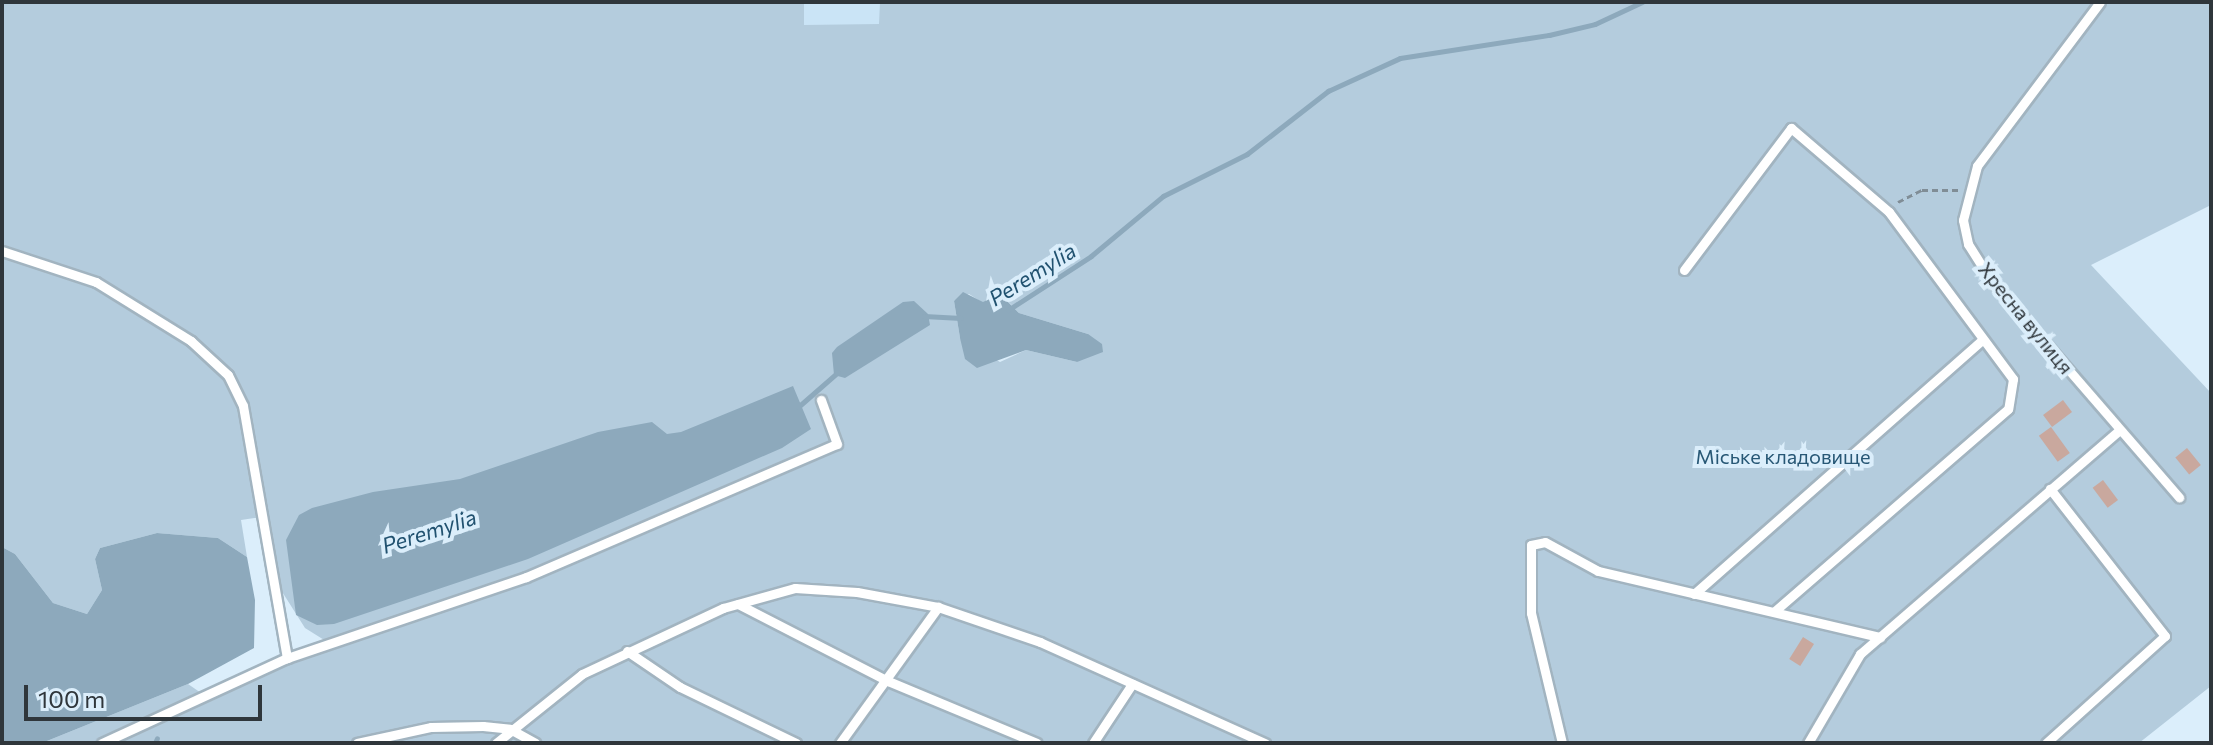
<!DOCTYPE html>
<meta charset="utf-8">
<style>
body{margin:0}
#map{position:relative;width:2213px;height:745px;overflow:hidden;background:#dbeefb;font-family:Commissioner,sans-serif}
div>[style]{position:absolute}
.built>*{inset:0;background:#cae4f6;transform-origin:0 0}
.green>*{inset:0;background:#b4ccdd}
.water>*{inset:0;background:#8da9bc}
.stream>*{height:5px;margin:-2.5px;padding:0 2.5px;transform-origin:2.5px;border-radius:2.5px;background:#8da9bc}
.building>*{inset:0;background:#c9a89e;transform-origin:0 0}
.path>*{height:3px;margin-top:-1.5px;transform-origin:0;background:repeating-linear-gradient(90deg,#808d96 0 6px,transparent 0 10px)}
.roads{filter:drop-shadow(2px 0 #a2b4c0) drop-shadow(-2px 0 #a2b4c0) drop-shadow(0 2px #a2b4c0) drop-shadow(0 -2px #a2b4c0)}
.service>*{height:9px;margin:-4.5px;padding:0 4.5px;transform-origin:4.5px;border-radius:4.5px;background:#fff}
span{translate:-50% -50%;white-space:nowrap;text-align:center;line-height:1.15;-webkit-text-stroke:8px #dbeefb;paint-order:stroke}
.street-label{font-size:20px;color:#2f363b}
.park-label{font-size:20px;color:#275775}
.water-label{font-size:22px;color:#215270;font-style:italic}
.frame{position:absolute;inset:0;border:4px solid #2f363b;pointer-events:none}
.scale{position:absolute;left:24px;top:685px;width:238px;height:36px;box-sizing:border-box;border:4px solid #2f363b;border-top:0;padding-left:10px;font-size:24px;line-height:28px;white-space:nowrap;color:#2f363b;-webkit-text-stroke:6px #dbeefb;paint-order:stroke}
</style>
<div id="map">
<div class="built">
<div style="left:804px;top:2px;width:76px;height:23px"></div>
</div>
<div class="green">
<div style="clip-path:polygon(evenodd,2px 2px,804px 2px,804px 25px,879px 24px,880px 2px,2211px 2px,2211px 205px,2091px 265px,2211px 393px,2211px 686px,2139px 743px,42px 743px,188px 684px,204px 695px,329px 643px,305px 628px,274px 579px,262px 517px,241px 520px,247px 557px,218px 538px,157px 533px,100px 548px,95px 559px,102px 590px,87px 614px,53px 603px,15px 554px,2px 547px,2px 2px,969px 294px,983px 303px,1005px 298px,1019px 313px,1088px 334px,1077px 362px,1026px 350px,1000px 362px,960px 338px,954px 301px,969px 294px)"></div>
</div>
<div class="water">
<div style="clip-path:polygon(963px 292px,983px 302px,1000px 294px,1019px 313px,1088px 334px,1102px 344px,1103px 352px,1077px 362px,1026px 350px,977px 368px,965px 359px,960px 338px,954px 301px)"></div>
<div style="clip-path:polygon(914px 301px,928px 314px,930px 325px,845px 378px,834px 375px,832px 353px,837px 347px,903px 302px)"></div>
<div style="clip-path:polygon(793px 386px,811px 429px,782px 448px,528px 559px,334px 624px,317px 625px,296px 615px,286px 540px,299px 515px,312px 508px,373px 492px,460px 479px,598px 432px,652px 422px,667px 434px,681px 432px)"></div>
<div style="clip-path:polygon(157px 533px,218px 538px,247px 557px,255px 600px,254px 648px,188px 684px,42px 743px,2px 743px,2px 547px,15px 554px,53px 603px,87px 614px,102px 590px,95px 559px,100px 548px)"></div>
</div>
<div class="stream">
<div style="left:1008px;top:310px;width:99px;rotate:-33deg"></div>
<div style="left:1091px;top:256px;width:94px;rotate:-39.8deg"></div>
<div style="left:1163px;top:196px;width:94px;rotate:-26.6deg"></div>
<div style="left:1247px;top:154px;width:103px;rotate:-37.9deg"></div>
<div style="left:1328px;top:91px;width:79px;rotate:-24.6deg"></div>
<div style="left:1400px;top:58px;width:151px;rotate:-8.8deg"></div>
<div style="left:1549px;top:35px;width:47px;rotate:-13.4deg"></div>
<div style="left:1595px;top:24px;width:52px;rotate:-25.1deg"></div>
<div style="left:924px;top:316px;width:37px;rotate:3deg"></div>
<div style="left:798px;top:407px;width:53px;rotate:-41.2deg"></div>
<div style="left:155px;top:743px;width:5px;rotate:-68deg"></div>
</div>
<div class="building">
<div style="left:2063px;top:400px;width:15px;height:25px;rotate:53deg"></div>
<div style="left:2051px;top:427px;width:32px;height:15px;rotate:54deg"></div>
<div style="left:2187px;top:448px;width:22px;height:15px;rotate:51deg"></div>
<div style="left:2103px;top:480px;width:25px;height:13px;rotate:53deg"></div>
<div style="left:1803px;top:637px;width:13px;height:26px;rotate:32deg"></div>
</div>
<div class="path">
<div style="left:1898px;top:202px;width:27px;rotate:-27deg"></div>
<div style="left:1922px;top:190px;width:37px"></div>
</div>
<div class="roads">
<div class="service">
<div style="left:2100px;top:2px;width:205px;rotate:126.9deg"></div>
<div style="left:1977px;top:166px;width:56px;rotate:104.5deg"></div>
<div style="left:1963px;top:220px;width:25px;rotate:78deg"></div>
<div style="left:1968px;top:244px;width:41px;rotate:57.8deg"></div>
<div style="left:1990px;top:279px;width:289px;rotate:49.1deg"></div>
<div style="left:2px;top:251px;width:99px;rotate:18.3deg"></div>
<div style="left:96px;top:282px;width:112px;rotate:31.8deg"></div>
<div style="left:191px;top:341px;width:50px;rotate:42.6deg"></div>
<div style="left:228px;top:375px;width:34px;rotate:64deg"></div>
<div style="left:243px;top:406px;width:256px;rotate:80.1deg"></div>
<div style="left:1684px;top:270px;width:178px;rotate:-53deg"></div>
<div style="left:1791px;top:128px;width:129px;rotate:40.6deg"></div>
<div style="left:1889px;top:212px;width:208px;rotate:53.4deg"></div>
<div style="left:2013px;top:379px;width:30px;rotate:99deg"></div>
<div style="left:2008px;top:409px;width:308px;rotate:139.1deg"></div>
<div style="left:1694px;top:594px;width:383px;rotate:-41.4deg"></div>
<div style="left:738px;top:604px;width:169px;rotate:27.2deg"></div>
<div style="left:888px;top:681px;width:161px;rotate:22.6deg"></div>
<div style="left:627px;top:651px;width:64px;rotate:34.2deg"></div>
<div style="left:680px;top:687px;width:129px;rotate:25.8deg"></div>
<div style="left:102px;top:743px;width:204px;rotate:-24.7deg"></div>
<div style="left:287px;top:658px;width:252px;rotate:-18.7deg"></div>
<div style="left:526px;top:577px;width:338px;rotate:-23.2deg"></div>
<div style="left:837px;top:444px;width:47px;rotate:-110deg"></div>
<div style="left:357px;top:743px;width:76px;rotate:-12.2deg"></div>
<div style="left:431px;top:727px;width:52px;rotate:-1.1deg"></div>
<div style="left:483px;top:726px;width:27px;rotate:6deg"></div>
<div style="left:510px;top:729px;width:29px;rotate:29deg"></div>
<div style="left:496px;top:743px;width:110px;rotate:-38.7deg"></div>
<div style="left:582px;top:674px;width:156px;rotate:-25.1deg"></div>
<div style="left:723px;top:608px;width:75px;rotate:-15.5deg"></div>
<div style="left:795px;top:588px;width:62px;rotate:3.7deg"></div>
<div style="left:857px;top:592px;width:82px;rotate:10.5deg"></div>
<div style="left:938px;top:607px;width:108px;rotate:18.9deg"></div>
<div style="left:1040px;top:642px;width:247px;rotate:24.2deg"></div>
<div style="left:840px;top:743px;width:168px;rotate:-54.2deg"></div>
<div style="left:1093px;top:743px;width:71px;rotate:-56.5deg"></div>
<div style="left:1562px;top:743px;width:134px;rotate:-103.4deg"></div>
<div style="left:1531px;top:613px;width:68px;rotate:-90deg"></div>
<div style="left:1531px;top:545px;width:14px;rotate:-12deg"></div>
<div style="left:1545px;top:542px;width:60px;rotate:28.7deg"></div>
<div style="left:1598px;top:571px;width:290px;rotate:13.2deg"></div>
<div style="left:1808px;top:743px;width:103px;rotate:-59.7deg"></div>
<div style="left:1860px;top:654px;width:341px;rotate:-40.8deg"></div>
<div style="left:2046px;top:743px;width:160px;rotate:-42deg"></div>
<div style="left:2165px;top:636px;width:187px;rotate:-128deg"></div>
</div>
</div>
<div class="street-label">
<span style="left:2026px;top:318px;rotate:51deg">Хресна вулиця</span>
</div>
<div class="park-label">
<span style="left:1783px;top:456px">Міське кладовище</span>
</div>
<div class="water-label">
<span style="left:1032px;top:274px;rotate:-32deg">Peremylia</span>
<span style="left:429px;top:531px;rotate:-18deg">Peremylia</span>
</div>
<div class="frame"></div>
<div class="scale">100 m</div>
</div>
